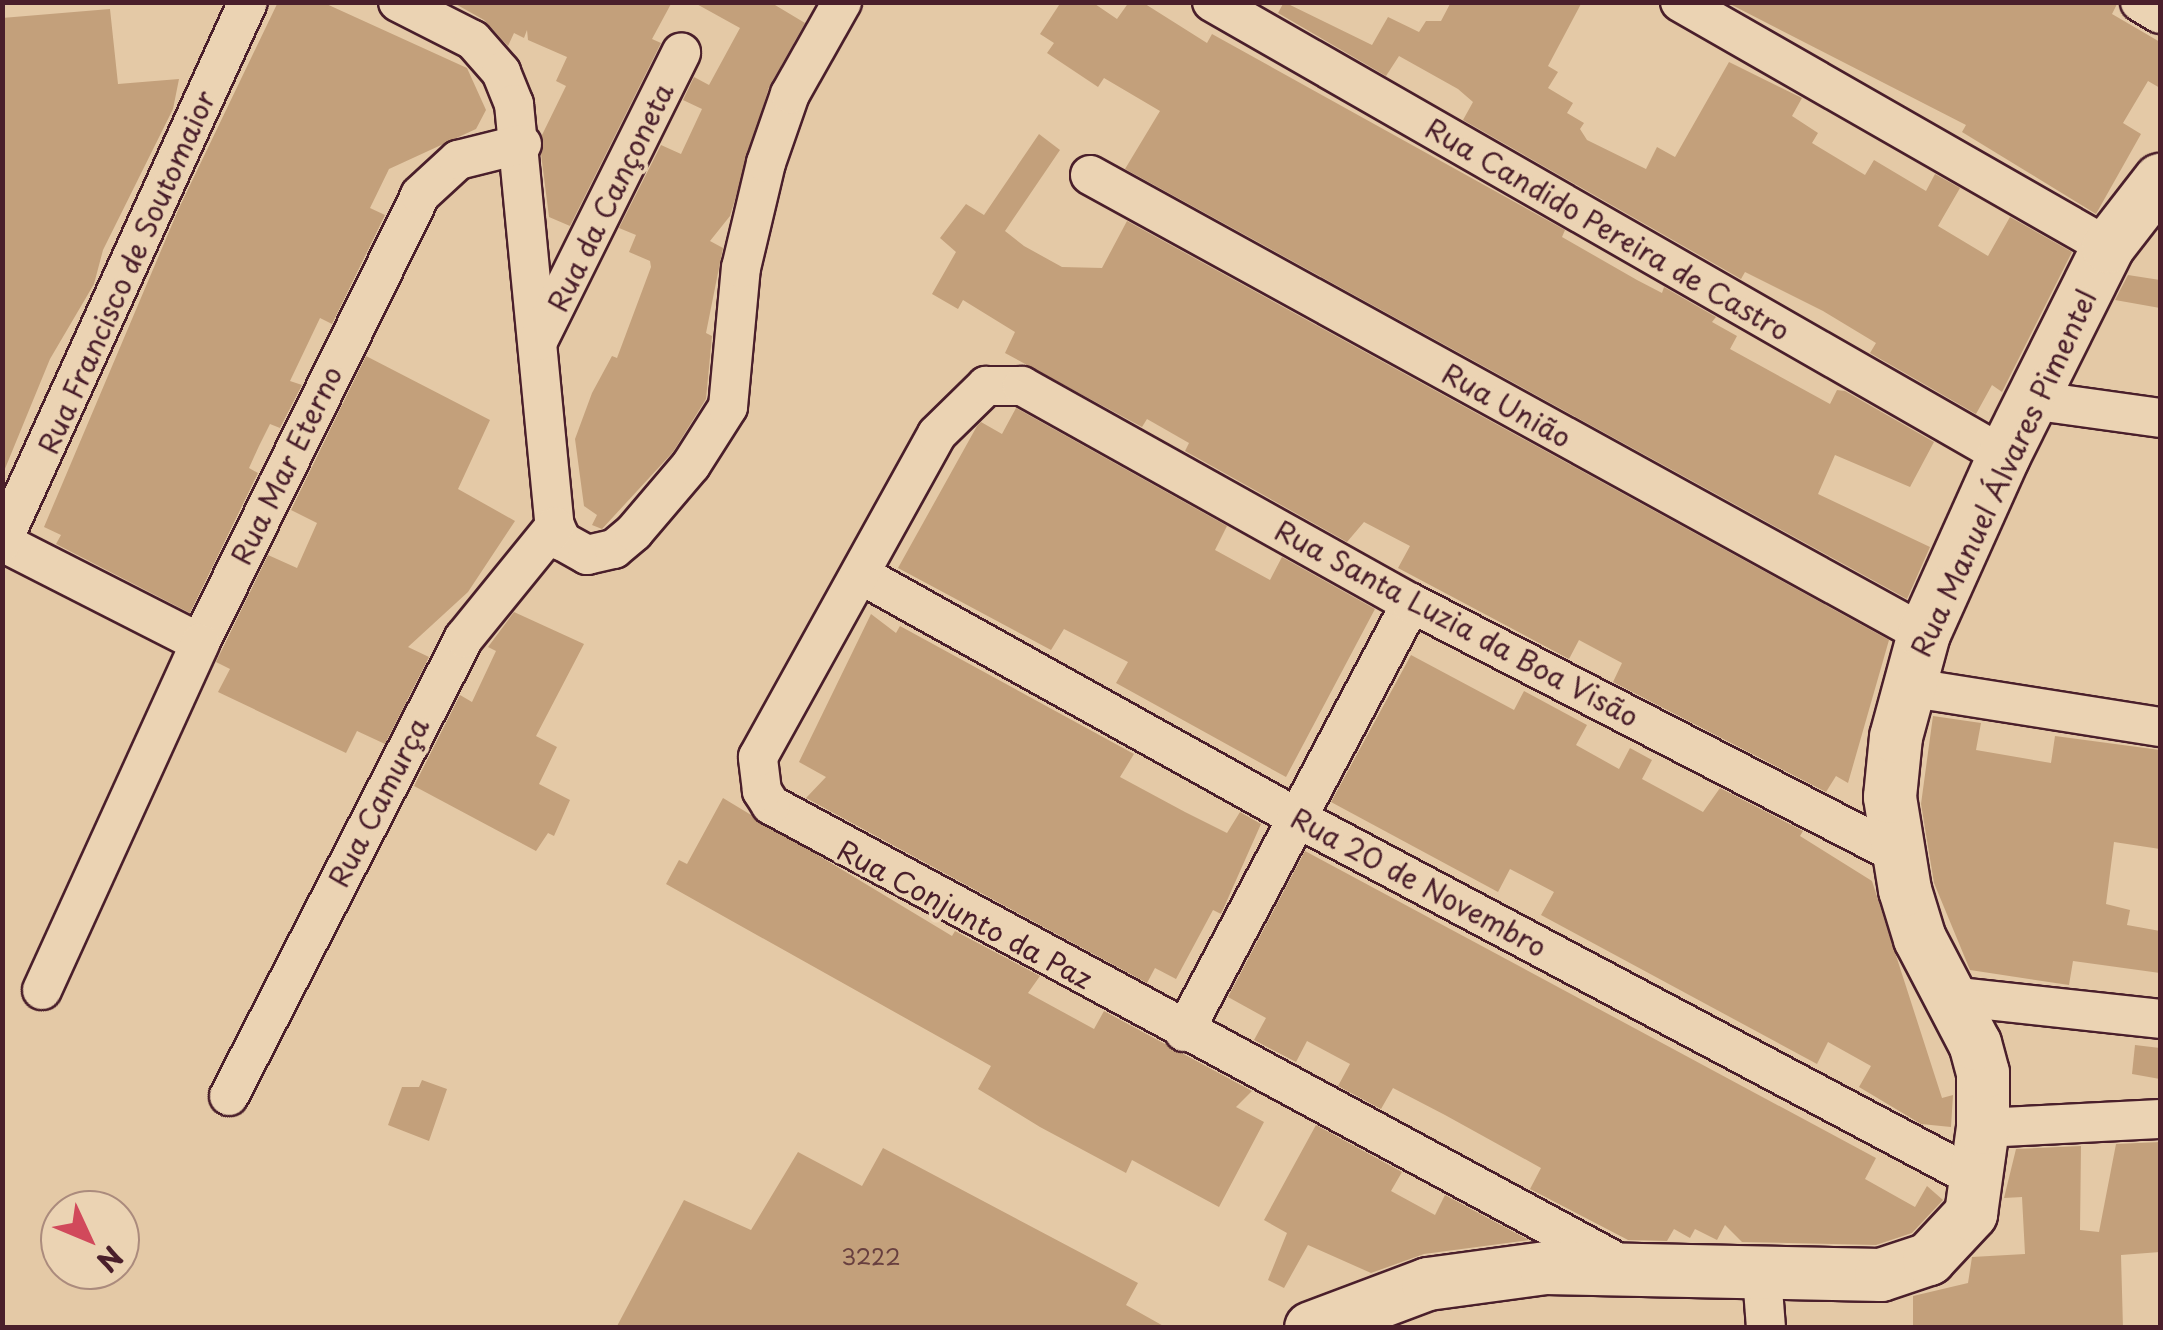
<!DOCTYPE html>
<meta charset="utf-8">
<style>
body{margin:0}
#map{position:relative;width:2163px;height:1330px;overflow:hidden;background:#e4c9a6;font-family:"Playpen Sans",sans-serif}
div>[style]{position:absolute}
.building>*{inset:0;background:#c3a07b}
.roads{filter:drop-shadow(2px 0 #4a1f2b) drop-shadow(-2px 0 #4a1f2b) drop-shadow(0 2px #4a1f2b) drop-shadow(0 -2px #4a1f2b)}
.street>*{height:38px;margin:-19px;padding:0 19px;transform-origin:19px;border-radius:19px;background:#ebd3b3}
.secondary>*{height:52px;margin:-26px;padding:0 26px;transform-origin:26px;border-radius:26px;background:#ebd3b3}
span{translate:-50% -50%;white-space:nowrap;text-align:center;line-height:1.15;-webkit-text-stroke:8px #ebd3b3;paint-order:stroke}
.number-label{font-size:22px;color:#683f3f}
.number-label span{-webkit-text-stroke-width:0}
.street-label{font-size:28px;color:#4a1f2b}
.frame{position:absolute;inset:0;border:5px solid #4a1f2b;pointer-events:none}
.north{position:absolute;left:40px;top:1190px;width:100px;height:100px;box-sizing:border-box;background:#ebd3b3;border:2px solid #ab8b7d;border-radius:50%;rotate:134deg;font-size:28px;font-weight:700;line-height:40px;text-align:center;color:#4a1f2b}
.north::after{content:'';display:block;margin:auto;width:35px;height:45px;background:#d1495b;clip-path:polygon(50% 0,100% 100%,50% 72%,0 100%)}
</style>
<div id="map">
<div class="building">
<div style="clip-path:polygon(278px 2px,322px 2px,467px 68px,486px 110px,476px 129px,389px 169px,370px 208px,385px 215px,332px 324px,320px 318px,290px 381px,302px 385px,280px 428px,270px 424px,259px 446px,249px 468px,258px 473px,190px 613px,56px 544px,61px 535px,44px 527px,179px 208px)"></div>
<div style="clip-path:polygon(452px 2px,672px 2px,652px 39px,661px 43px,570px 226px,549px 217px,541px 154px,542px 135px,566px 86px,556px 81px,567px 57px,528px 40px,527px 30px,524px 38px,514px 33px,508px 46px,484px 20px)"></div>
<div style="clip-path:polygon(693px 2px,770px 2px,805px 23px,769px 87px,730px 216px,710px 241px,723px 248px,706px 333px,712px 336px,706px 399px,673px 452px,602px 529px,592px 525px,597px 515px,584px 506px,575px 439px,592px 393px,612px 356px,617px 358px,651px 267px,650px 261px,629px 252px,636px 235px,619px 228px,661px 145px,681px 154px,702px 109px,683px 100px,694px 77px,709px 85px,740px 28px)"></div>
<div style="clip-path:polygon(1061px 2px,1092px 2px,1117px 19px,1129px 2px,1142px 2px,1207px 43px,1212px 34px,1565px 230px,1562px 237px,1637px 280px,1662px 293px,1664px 287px,1716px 317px,1712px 322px,1737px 336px,1730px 349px,1830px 404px,1837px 390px,1845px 391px,1934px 442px,1910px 487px,1835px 455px,1818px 494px,1930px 547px,1907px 599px,1125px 169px,1160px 111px,1104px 78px,1098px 87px,1047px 53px,1054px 43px,1040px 34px)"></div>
<div style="clip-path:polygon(1284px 2px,1372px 45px,1388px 17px,1419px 32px,1426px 21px,1441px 21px,1451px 2px,1582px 2px,1548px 66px,1558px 72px,1548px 88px,1573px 103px,1567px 113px,1584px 123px,1580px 129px,1587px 140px,1646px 169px,1657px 147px,1675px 157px,1729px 62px,1802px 98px,1792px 116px,1818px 133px,1812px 143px,1865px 175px,1874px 160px,1926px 191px,1935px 174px,1960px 188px,1938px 226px,1988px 256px,2010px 217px,2072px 252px,2002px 392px,1992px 385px,1976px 414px,1870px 353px,1876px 343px,1823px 311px,1745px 272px,1741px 279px,1463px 120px,1473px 102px,1458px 89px,1399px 56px,1386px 76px,1278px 13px)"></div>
<div style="clip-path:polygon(1726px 2px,2118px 2px,2112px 14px,2160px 42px,2160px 88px,2148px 81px,2123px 123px,2141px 134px,2096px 214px,1962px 132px,1966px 125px)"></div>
<div style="clip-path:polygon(110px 9px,118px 84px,179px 79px,173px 109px,103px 250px,94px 284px,50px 359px,2px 476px,2px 18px)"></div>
<div style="clip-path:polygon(1039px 134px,1060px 150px,1005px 231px,1024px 246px,1062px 267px,1102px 268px,1127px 221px,1889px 640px,1848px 783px,1836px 776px,1826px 792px,1613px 682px,1622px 663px,1579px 640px,1569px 659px,1398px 568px,1410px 546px,1364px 522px,1347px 542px,1185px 451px,1189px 443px,1147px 419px,1142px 427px,1005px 353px,1015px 332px,963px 300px,958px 309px,932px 294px,956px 252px,940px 238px,966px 204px,984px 215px)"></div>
<div style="clip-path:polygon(2128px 275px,2160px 280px,2160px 308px,2115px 300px)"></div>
<div style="clip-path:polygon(366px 356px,490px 420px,458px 489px,515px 521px,468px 592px,408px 647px,429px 657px,385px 744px,357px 731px,346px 753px,218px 692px,230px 669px,216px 662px,268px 555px,297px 568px,317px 523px,291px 510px)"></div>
<div style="clip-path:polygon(1016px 408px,1227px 526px,1215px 550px,1270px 580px,1282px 557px,1375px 609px,1286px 777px,1116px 683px,1128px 662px,1064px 629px,1051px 650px,898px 568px,977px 426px,981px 422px,1002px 434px)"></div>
<div style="clip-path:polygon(514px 612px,584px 644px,536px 736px,557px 747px,539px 784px,570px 800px,554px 836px,548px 833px,536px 851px,414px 786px,460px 695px,472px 702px,496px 651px,488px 647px)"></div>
<div style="clip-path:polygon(871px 614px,896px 633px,900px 626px,1134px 754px,1120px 777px,1185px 812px,1227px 833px,1240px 812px,1261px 824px,1221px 914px,1213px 910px,1176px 979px,1155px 968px,1147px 983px,806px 798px,826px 777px,799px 762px)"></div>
<div style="clip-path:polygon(1411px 655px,1514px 710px,1524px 691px,1587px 725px,1576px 745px,1619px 769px,1630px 748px,1652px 760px,1642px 779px,1703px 812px,1720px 788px,1803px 831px,1800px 836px,1872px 881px,1942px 1098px,1953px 1095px,1951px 1127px,1921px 1124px,1859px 1087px,1871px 1066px,1828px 1042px,1817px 1064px,1541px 915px,1554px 892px,1510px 869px,1498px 892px,1331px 802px)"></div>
<div style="clip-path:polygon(1933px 716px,1981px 723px,1976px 750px,2051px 763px,2055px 736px,2160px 750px,2160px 849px,2114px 842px,2106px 904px,2130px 910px,2127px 925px,2160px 931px,2160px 973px,2073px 961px,2069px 985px,1970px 970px,1934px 883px,1921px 804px)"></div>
<div style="clip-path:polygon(723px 798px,952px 936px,955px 931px,1040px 976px,1028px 993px,1094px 1029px,1104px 1011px,1252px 1091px,1236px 1107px,1264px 1122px,1219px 1207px,1132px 1160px,1126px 1173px,1040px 1127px,978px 1089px,991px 1066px,666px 884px,679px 860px,687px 864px)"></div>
<div style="clip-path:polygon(1305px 851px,1876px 1158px,1865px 1179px,1915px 1207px,1927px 1186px,1943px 1200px,1912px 1233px,1876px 1245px,1742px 1242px,1725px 1225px,1717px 1240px,1695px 1229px,1690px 1238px,1674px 1229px,1667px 1241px,1628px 1240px,1530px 1189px,1541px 1168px,1445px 1115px,1393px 1088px,1381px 1109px,1338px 1086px,1350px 1064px,1307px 1041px,1296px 1062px,1254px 1040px,1266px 1018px,1228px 997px)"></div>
<div style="clip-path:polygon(2135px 1045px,2160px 1048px,2160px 1079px,2132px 1074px)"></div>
<div style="clip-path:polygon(422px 1080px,447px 1089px,429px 1141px,388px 1125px,402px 1087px,419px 1087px)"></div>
<div style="clip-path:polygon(1316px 1125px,1402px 1172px,1391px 1191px,1435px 1215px,1445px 1195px,1529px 1240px,1424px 1254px,1371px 1273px,1308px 1245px,1284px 1288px,1268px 1280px,1287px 1233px,1264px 1220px)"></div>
<div style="clip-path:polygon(2160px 1142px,2160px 1252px,2121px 1255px,2123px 1328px,1913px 1328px,1913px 1296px,1968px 1283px,1972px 1257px,2025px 1254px,2022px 1197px,2004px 1198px,2016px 1149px,2081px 1146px,2080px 1230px,2099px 1232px,2116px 1144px)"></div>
<div style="clip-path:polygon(883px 1148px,1138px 1283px,1126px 1305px,1167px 1328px,616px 1328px,684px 1200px,751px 1230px,798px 1152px,862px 1186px)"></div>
</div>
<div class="roads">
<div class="street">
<div style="left:398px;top:2px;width:84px;rotate:26.9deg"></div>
<div style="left:473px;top:40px;width:43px;rotate:48.8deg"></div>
<div style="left:501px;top:72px;width:35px;rotate:68deg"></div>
<div style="left:514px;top:104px;width:424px;rotate:84.5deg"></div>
<div style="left:555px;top:526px;width:17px;rotate:65deg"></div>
<div style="left:562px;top:541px;width:29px;rotate:29deg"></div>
<div style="left:587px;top:555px;width:28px;rotate:-13deg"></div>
<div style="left:614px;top:549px;width:26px;rotate:-40deg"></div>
<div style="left:634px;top:532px;width:88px;rotate:-49.6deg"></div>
<div style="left:691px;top:465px;width:69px;rotate:-57.5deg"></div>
<div style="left:728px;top:407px;width:140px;rotate:-84.7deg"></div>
<div style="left:741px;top:268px;width:108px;rotate:-76.6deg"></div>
<div style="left:766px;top:163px;width:73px;rotate:-70.8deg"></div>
<div style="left:790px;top:94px;width:106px;rotate:-60.5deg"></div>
<div style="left:1212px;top:2px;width:913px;rotate:29.82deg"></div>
<div style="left:1680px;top:2px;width:493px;rotate:29.8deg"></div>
<div style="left:2140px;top:2px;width:23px;rotate:31deg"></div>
<div style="left:1090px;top:175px;width:952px;rotate:28.83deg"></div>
<div style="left:538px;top:341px;width:322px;rotate:-63.6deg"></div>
<div style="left:2031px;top:400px;width:130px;rotate:7.9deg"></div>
<div style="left:2px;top:542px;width:222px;rotate:27deg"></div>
<div style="left:200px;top:643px;width:499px;rotate:-63.8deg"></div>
<div style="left:420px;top:195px;width:52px;rotate:-42.6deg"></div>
<div style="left:458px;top:160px;width:66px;rotate:-14deg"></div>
<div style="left:2px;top:542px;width:593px;rotate:-65.51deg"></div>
<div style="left:863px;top:576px;width:497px;rotate:29.1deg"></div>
<div style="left:1297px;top:818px;width:772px;rotate:27.96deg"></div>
<div style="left:1907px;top:687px;width:256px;rotate:9deg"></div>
<div style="left:42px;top:990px;width:381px;rotate:-65.5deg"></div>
<div style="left:1949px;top:996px;width:212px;rotate:6.2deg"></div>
<div style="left:1184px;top:1032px;width:485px;rotate:-62.1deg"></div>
<div style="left:229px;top:1096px;width:515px;rotate:-62.84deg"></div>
<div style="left:464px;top:638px;width:144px;rotate:-50.9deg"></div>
<div style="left:1983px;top:1128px;width:177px;rotate:-2.9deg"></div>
<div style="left:1624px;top:1266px;width:970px;rotate:-151.61deg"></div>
<div style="left:771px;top:805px;width:17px;rotate:-123deg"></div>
<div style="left:762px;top:791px;width:34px;rotate:-97deg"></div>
<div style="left:758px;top:757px;width:369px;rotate:-61deg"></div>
<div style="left:937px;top:434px;width:69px;rotate:-44.4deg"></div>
<div style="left:986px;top:386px;width:36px"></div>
<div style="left:1022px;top:386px;width:445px;rotate:29.2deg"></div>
<div style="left:1411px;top:603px;width:545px;rotate:27.32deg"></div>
<div style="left:1762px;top:1276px;width:52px;rotate:85.6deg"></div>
</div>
<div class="secondary">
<div style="left:1311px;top:1328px;width:125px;rotate:-20.6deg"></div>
<div style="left:1428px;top:1284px;width:119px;rotate:-7.7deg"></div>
<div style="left:1546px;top:1268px;width:335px;rotate:1.2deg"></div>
<div style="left:1881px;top:1275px;width:51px;rotate:-18.4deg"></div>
<div style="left:1929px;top:1259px;width:62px;rotate:-47deg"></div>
<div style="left:1971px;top:1214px;width:87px;rotate:-82.1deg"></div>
<div style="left:1983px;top:1128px;width:55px;rotate:-90deg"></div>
<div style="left:1983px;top:1073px;width:30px;rotate:-105deg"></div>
<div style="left:1975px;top:1044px;width:119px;rotate:-117.6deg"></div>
<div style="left:1920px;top:939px;width:51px;rotate:-107deg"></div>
<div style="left:1905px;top:890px;width:94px;rotate:-99.2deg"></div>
<div style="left:1890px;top:797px;width:60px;rotate:-84.3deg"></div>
<div style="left:1896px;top:737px;width:107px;rotate:-74.8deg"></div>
<div style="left:1924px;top:634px;width:195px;rotate:-65.8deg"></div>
<div style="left:2004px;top:456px;width:233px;rotate:-63.5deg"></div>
<div style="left:2108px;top:247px;width:85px;rotate:-52.2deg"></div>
</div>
</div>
<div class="number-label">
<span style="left:871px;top:1256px">3222</span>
</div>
<div class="street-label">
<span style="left:610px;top:197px;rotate:-64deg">Rua da Cançoneta</span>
<span style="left:1608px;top:229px;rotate:30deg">Rua Candido Pereira de Castro</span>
<span style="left:126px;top:272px;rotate:-66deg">Rua Francisco de Soutomaior</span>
<span style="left:1507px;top:405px;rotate:29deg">Rua União</span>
<span style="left:286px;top:465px;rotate:-64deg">Rua Mar Eterno</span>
<span style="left:2003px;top:473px;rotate:-65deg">Rua Manuel Álvares Pimentel</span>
<span style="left:1457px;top:623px;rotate:28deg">Rua Santa Luzia da Boa Visão</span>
<span style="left:378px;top:802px;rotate:-63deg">Rua Camurça</span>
<span style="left:1419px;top:882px;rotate:28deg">Rua 20 de Novembro</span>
<span style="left:965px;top:914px;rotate:28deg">Rua Conjunto da Paz</span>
</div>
<div class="frame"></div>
<div class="north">N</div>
</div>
